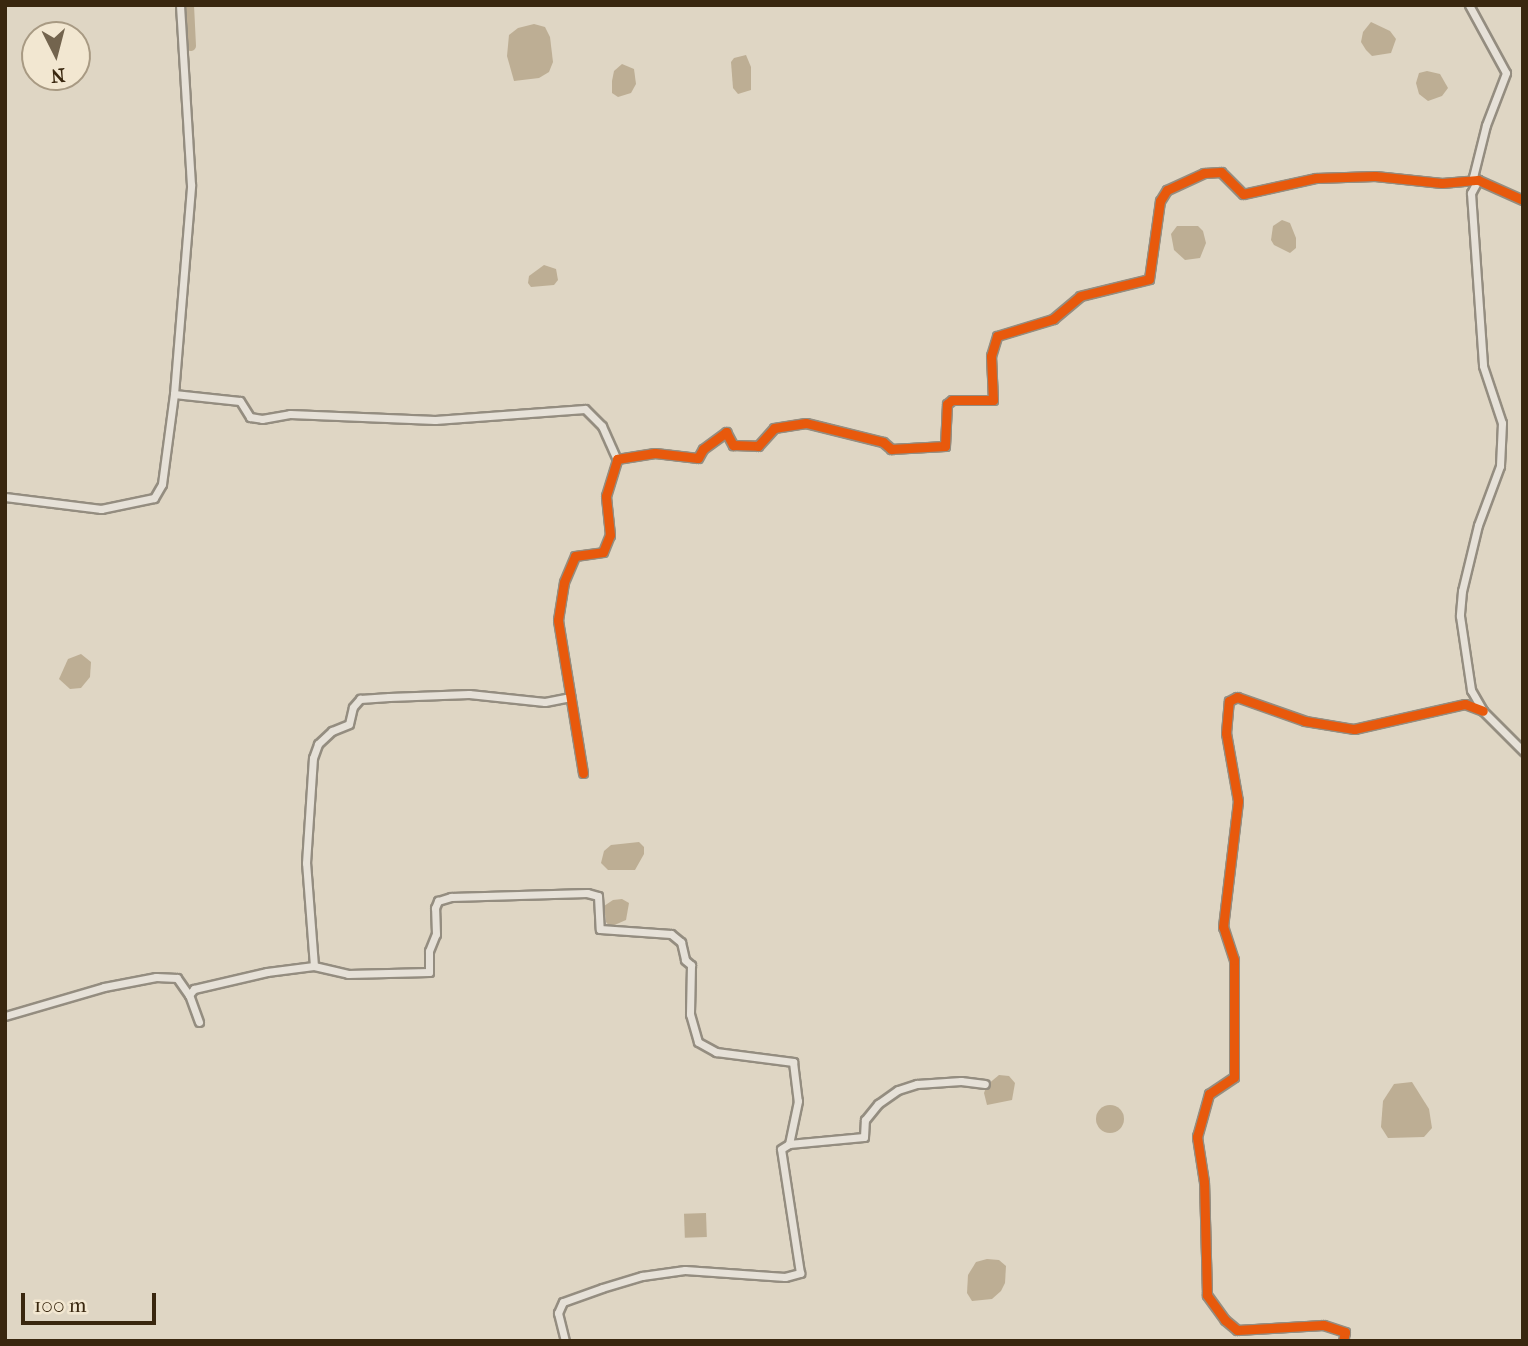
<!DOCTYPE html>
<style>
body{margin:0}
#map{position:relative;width:1528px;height:1346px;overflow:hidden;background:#dfd6c4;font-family:"IM FELL French Canon",serif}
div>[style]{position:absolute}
.water>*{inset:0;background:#bdae94;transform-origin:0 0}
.round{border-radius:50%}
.canal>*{height:10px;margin:-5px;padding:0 5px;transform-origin:5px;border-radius:5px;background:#bdae94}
.roads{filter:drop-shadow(2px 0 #948d80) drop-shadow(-2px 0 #948d80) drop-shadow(0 2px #948d80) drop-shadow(0 -2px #948d80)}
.street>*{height:7px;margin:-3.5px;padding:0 3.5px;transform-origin:3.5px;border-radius:3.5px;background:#e6e1d8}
.cycleway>*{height:9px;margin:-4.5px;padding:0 4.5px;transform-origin:4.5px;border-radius:4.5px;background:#e8590c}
span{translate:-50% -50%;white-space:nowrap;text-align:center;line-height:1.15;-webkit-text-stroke:7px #f2e7d1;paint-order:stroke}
.frame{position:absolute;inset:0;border:7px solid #39270f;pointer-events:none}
.north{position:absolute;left:21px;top:21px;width:70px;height:70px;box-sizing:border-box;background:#f2e7d1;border:2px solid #a89a83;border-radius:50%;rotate:174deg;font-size:19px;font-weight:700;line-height:28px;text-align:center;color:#39270f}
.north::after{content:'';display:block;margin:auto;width:24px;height:32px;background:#73644e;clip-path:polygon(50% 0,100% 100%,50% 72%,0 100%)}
.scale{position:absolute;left:21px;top:1293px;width:135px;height:32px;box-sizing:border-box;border:4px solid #39270f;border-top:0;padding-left:9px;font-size:21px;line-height:24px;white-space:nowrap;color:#39270f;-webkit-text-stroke:5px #f2e7d1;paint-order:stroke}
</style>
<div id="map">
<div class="water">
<div style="clip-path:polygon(1371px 22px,1390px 31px,1396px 39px,1391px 53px,1372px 56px,1366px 50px,1361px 42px,1363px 32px)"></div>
<div style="clip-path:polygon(534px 24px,545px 27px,550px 37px,553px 62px,549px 72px,539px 78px,514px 81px,507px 56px,509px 35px,518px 28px)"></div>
<div style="clip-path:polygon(746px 55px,751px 67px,751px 90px,738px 94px,733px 88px,731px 62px,734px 58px)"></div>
<div style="clip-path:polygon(622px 64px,634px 69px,636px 84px,631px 93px,618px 97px,612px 93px,612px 81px,614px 71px)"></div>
<div style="clip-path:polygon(1427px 71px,1440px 74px,1448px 88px,1442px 96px,1428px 101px,1419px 94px,1416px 83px,1419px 73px)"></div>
<div style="clip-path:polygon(1282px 220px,1290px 223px,1296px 238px,1296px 248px,1290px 253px,1274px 245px,1271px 240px,1273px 226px)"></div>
<div style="clip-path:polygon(1177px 226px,1198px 226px,1203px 231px,1206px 243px,1200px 258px,1185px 260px,1174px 250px,1171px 234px)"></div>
<div style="clip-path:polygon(544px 265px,556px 269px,558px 280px,554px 285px,531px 287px,528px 283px,529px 276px)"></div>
<div style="clip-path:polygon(81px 654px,91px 662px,90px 677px,81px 688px,70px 689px,59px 679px,68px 659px)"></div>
<div style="clip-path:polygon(639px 842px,644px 847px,644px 854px,635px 870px,608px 870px,601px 863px,604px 851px,611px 845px)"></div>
<div style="clip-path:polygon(622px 899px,629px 903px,626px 920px,610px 927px,606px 922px,604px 906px,613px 900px)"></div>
<div style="clip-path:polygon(999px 1075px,1009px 1076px,1015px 1083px,1012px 1100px,987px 1105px,984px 1093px,987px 1085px)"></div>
<div style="clip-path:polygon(1412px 1082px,1429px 1109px,1432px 1128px,1424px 1137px,1388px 1138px,1381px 1127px,1383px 1101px,1394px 1084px)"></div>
<div class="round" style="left:1096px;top:1105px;width:28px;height:28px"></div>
<div style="left:706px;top:1213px;width:24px;height:22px;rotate:88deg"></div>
<div style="clip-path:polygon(987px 1259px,999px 1260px,1006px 1266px,1005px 1283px,1001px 1291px,992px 1299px,972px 1301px,967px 1293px,968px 1275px,976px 1262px)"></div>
</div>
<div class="canal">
<div style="left:189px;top:5px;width:41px;rotate:87.2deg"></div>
</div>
<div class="roads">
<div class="street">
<div style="left:1469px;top:5px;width:77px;rotate:61.4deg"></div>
<div style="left:1506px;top:73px;width:56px;rotate:111deg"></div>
<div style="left:1486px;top:125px;width:54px;rotate:104deg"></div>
<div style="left:1473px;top:177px;width:6px;rotate:31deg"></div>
<div style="left:1478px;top:180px;width:15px;rotate:118deg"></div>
<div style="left:1471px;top:193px;width:173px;rotate:86deg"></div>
<div style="left:1483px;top:366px;width:60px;rotate:71.6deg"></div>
<div style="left:1502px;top:423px;width:43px;rotate:92.7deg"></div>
<div style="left:1500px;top:466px;width:63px;rotate:110.4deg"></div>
<div style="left:1478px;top:525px;width:68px;rotate:103.6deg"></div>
<div style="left:1462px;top:591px;width:25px;rotate:95deg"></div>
<div style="left:1460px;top:616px;width:75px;rotate:81.5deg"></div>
<div style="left:1471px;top:690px;width:24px;rotate:60deg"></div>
<div style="left:1483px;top:711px;width:57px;rotate:45deg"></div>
<div style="left:174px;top:394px;width:66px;rotate:6.1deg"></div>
<div style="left:240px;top:401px;width:19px;rotate:58deg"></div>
<div style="left:250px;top:417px;width:12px;rotate:9deg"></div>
<div style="left:262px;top:419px;width:28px;rotate:-10deg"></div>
<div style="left:290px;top:414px;width:145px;rotate:2.4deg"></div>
<div style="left:435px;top:420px;width:150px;rotate:-4.2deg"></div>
<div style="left:585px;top:409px;width:24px;rotate:45deg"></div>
<div style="left:602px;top:426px;width:36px;rotate:66deg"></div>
<div style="left:5px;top:497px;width:97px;rotate:7.1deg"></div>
<div style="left:101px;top:509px;width:54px;rotate:-11.7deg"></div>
<div style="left:154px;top:498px;width:16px;rotate:-60deg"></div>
<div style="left:162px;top:484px;width:91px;rotate:-82.4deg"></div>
<div style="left:174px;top:394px;width:210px;rotate:-85.3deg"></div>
<div style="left:191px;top:185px;width:180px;rotate:-93.5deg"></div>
<div style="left:583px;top:773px;width:155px;rotate:-99.3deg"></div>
<div style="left:558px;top:620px;width:38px;rotate:-81deg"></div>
<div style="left:564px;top:582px;width:28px;rotate:-67deg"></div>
<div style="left:575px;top:556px;width:28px;rotate:-8deg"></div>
<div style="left:603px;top:552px;width:18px;rotate:-68deg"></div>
<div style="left:610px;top:535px;width:39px;rotate:-96deg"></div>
<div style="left:606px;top:496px;width:39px;rotate:-73deg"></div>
<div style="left:617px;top:459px;width:38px;rotate:-9deg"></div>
<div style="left:655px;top:453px;width:43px;rotate:6.6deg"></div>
<div style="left:698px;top:458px;width:10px;rotate:-61deg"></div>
<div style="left:703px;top:449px;width:29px;rotate:-36deg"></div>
<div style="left:726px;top:432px;width:15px;rotate:62deg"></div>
<div style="left:733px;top:445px;width:25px;rotate:2deg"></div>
<div style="left:758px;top:446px;width:24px;rotate:-48deg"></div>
<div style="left:774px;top:428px;width:32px;rotate:-9deg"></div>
<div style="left:806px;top:423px;width:79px;rotate:13.9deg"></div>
<div style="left:883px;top:442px;width:11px;rotate:41deg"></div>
<div style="left:891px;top:449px;width:54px;rotate:-3.2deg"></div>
<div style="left:945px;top:446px;width:42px;rotate:-87.3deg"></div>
<div style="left:947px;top:404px;width:6px;rotate:-39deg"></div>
<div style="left:952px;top:400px;width:41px"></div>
<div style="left:993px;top:400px;width:44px;rotate:-92.6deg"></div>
<div style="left:991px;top:356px;width:21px;rotate:-73deg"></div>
<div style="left:997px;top:336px;width:59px;rotate:-16.9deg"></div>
<div style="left:1053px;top:319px;width:35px;rotate:-40deg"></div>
<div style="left:1080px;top:296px;width:71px;rotate:-13.8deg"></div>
<div style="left:1149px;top:279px;width:79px;rotate:-82deg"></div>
<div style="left:1160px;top:201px;width:13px;rotate:-58deg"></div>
<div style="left:1167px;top:190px;width:41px;rotate:-24.7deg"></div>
<div style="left:1204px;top:173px;width:17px;rotate:-3deg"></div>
<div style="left:1221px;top:172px;width:31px;rotate:45deg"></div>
<div style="left:1243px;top:194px;width:75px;rotate:-12.4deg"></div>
<div style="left:1316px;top:178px;width:59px;rotate:-1.9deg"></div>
<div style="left:1375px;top:176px;width:67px;rotate:6deg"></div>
<div style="left:1442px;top:183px;width:36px;rotate:-5deg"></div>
<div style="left:1478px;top:180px;width:49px;rotate:24deg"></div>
<div style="left:314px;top:966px;width:103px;rotate:-94.4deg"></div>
<div style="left:306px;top:863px;width:105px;rotate:-86.2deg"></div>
<div style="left:313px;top:758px;width:15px;rotate:-70deg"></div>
<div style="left:318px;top:744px;width:19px;rotate:-43deg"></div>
<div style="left:332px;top:731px;width:18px;rotate:-22deg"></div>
<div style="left:349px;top:724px;width:17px;rotate:-77deg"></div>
<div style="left:353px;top:707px;width:11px;rotate:-49deg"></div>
<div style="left:360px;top:699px;width:29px;rotate:-4deg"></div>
<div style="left:389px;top:697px;width:80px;rotate:-2.1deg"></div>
<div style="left:469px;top:694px;width:76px;rotate:6deg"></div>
<div style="left:545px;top:702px;width:26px;rotate:-11deg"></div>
<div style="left:5px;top:1016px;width:103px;rotate:-16.3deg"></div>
<div style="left:104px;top:987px;width:53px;rotate:-10.9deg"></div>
<div style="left:156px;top:977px;width:21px;rotate:3deg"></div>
<div style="left:177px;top:978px;width:21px;rotate:55deg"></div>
<div style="left:199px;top:1022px;width:29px;rotate:-110deg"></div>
<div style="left:189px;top:995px;width:8px;rotate:-50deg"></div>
<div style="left:194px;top:989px;width:75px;rotate:-13.1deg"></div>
<div style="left:267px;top:972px;width:47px;rotate:-7.3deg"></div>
<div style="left:314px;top:966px;width:35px;rotate:13deg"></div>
<div style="left:348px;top:974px;width:81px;rotate:-1.4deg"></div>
<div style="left:429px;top:972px;width:21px;rotate:-90deg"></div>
<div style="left:429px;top:951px;width:18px;rotate:-68deg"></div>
<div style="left:436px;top:934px;width:26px;rotate:-92deg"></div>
<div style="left:435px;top:908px;width:8px;rotate:-67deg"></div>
<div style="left:438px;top:901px;width:14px;rotate:-17deg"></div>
<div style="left:451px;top:897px;width:136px;rotate:-1.7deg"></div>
<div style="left:587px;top:893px;width:11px;rotate:15deg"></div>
<div style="left:598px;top:896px;width:33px;rotate:87deg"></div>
<div style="left:600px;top:929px;width:71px;rotate:4deg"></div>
<div style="left:671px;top:934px;width:13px;rotate:39deg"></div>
<div style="left:681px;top:942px;width:18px;rotate:77deg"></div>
<div style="left:685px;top:960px;width:8px;rotate:40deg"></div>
<div style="left:691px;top:965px;width:49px;rotate:91.2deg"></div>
<div style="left:690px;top:1014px;width:29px;rotate:74deg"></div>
<div style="left:698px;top:1042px;width:21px;rotate:29deg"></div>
<div style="left:716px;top:1052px;width:78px;rotate:7.4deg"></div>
<div style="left:793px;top:1062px;width:39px;rotate:83deg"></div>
<div style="left:798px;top:1101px;width:44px;rotate:101.8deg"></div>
<div style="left:565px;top:1341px;width:29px;rotate:-104deg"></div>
<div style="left:558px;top:1313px;width:12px;rotate:-66deg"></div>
<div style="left:563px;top:1302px;width:41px;rotate:-19.7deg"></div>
<div style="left:602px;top:1288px;width:42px;rotate:-16.7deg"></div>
<div style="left:642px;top:1276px;width:43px;rotate:-7.9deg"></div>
<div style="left:685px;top:1270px;width:100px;rotate:4deg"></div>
<div style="left:785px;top:1277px;width:16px;rotate:-15deg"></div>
<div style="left:800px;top:1273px;width:125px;rotate:-98.7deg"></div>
<div style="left:781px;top:1149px;width:9px;rotate:-32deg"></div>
<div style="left:789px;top:1144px;width:75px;rotate:-5.3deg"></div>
<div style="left:864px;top:1137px;width:17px;rotate:-87deg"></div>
<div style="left:865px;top:1120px;width:21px;rotate:-51deg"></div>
<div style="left:878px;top:1104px;width:24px;rotate:-35deg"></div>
<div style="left:898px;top:1090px;width:20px;rotate:-18deg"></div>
<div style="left:917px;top:1084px;width:44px;rotate:-3.9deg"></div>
<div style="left:961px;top:1081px;width:24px;rotate:7deg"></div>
<div style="left:1343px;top:1341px;width:9px;rotate:-77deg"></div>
<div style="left:1345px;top:1332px;width:23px;rotate:-162deg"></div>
<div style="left:1323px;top:1325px;width:86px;rotate:176.7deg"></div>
<div style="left:1237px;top:1330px;width:16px;rotate:-140deg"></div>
<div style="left:1225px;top:1320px;width:31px;rotate:-126deg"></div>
<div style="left:1207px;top:1295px;width:113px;rotate:-91.5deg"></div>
<div style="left:1204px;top:1182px;width:46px;rotate:-98.8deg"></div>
<div style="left:1197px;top:1137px;width:45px;rotate:-74.4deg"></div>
<div style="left:1209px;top:1094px;width:30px;rotate:-34deg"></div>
<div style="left:1234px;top:1077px;width:117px;rotate:-90deg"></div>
<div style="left:1234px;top:960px;width:35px;rotate:-108deg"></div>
<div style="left:1223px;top:927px;width:127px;rotate:-83.2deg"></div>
<div style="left:1238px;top:801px;width:69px;rotate:-100deg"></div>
<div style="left:1226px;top:733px;width:32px;rotate:-85deg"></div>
<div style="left:1229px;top:701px;width:9px;rotate:-27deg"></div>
<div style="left:1237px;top:697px;width:72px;rotate:19.4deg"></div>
<div style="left:1305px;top:721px;width:50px;rotate:9.3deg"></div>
<div style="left:1354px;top:729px;width:114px;rotate:-12.7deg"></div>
<div style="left:1465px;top:704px;width:19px;rotate:21deg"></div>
</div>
</div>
<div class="cycleway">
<div style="left:583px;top:773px;width:155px;rotate:-99.3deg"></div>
<div style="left:558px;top:620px;width:38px;rotate:-81deg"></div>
<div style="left:564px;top:582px;width:28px;rotate:-67deg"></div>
<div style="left:575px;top:556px;width:28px;rotate:-8deg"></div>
<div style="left:603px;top:552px;width:18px;rotate:-68deg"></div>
<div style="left:610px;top:535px;width:39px;rotate:-96deg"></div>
<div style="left:606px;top:496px;width:39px;rotate:-73deg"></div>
<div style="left:617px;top:459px;width:38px;rotate:-9deg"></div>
<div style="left:655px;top:453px;width:43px;rotate:6.6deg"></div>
<div style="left:698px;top:458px;width:10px;rotate:-61deg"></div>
<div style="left:703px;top:449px;width:29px;rotate:-36deg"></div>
<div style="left:726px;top:432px;width:15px;rotate:62deg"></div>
<div style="left:733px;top:445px;width:25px;rotate:2deg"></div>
<div style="left:758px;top:446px;width:24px;rotate:-48deg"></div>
<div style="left:774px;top:428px;width:32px;rotate:-9deg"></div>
<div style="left:806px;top:423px;width:79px;rotate:13.9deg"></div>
<div style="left:883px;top:442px;width:11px;rotate:41deg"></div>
<div style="left:891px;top:449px;width:54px;rotate:-3.2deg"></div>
<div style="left:945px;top:446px;width:42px;rotate:-87.3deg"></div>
<div style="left:947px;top:404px;width:6px;rotate:-39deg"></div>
<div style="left:952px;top:400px;width:41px"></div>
<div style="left:993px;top:400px;width:44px;rotate:-92.6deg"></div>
<div style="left:991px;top:356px;width:21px;rotate:-73deg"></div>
<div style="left:997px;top:336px;width:59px;rotate:-16.9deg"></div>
<div style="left:1053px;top:319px;width:35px;rotate:-40deg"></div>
<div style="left:1080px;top:296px;width:71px;rotate:-13.8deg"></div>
<div style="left:1149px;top:279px;width:79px;rotate:-82deg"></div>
<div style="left:1160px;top:201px;width:13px;rotate:-58deg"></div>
<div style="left:1167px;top:190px;width:41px;rotate:-24.7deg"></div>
<div style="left:1204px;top:173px;width:17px;rotate:-3deg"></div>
<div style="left:1221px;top:172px;width:31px;rotate:45deg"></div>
<div style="left:1243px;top:194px;width:75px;rotate:-12.4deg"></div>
<div style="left:1316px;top:178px;width:59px;rotate:-1.9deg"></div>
<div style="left:1375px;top:176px;width:67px;rotate:6deg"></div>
<div style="left:1442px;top:183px;width:36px;rotate:-5deg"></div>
<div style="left:1478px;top:180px;width:49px;rotate:24deg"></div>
<div style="left:1343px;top:1341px;width:9px;rotate:-77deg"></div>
<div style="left:1345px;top:1332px;width:23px;rotate:-162deg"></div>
<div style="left:1323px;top:1325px;width:86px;rotate:176.7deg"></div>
<div style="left:1237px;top:1330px;width:16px;rotate:-140deg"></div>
<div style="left:1225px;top:1320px;width:31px;rotate:-126deg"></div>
<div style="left:1207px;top:1295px;width:113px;rotate:-91.5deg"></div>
<div style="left:1204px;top:1182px;width:46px;rotate:-98.8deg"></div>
<div style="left:1197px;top:1137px;width:45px;rotate:-74.4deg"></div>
<div style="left:1209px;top:1094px;width:30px;rotate:-34deg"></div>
<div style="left:1234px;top:1077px;width:117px;rotate:-90deg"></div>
<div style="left:1234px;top:960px;width:35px;rotate:-108deg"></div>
<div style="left:1223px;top:927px;width:127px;rotate:-83.2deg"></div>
<div style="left:1238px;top:801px;width:69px;rotate:-100deg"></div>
<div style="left:1226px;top:733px;width:32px;rotate:-85deg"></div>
<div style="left:1229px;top:701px;width:9px;rotate:-27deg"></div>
<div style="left:1237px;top:697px;width:72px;rotate:19.4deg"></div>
<div style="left:1305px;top:721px;width:50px;rotate:9.3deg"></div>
<div style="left:1354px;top:729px;width:114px;rotate:-12.7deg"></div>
<div style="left:1465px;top:704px;width:19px;rotate:21deg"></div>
</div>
<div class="frame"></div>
<div class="north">N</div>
<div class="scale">100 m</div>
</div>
